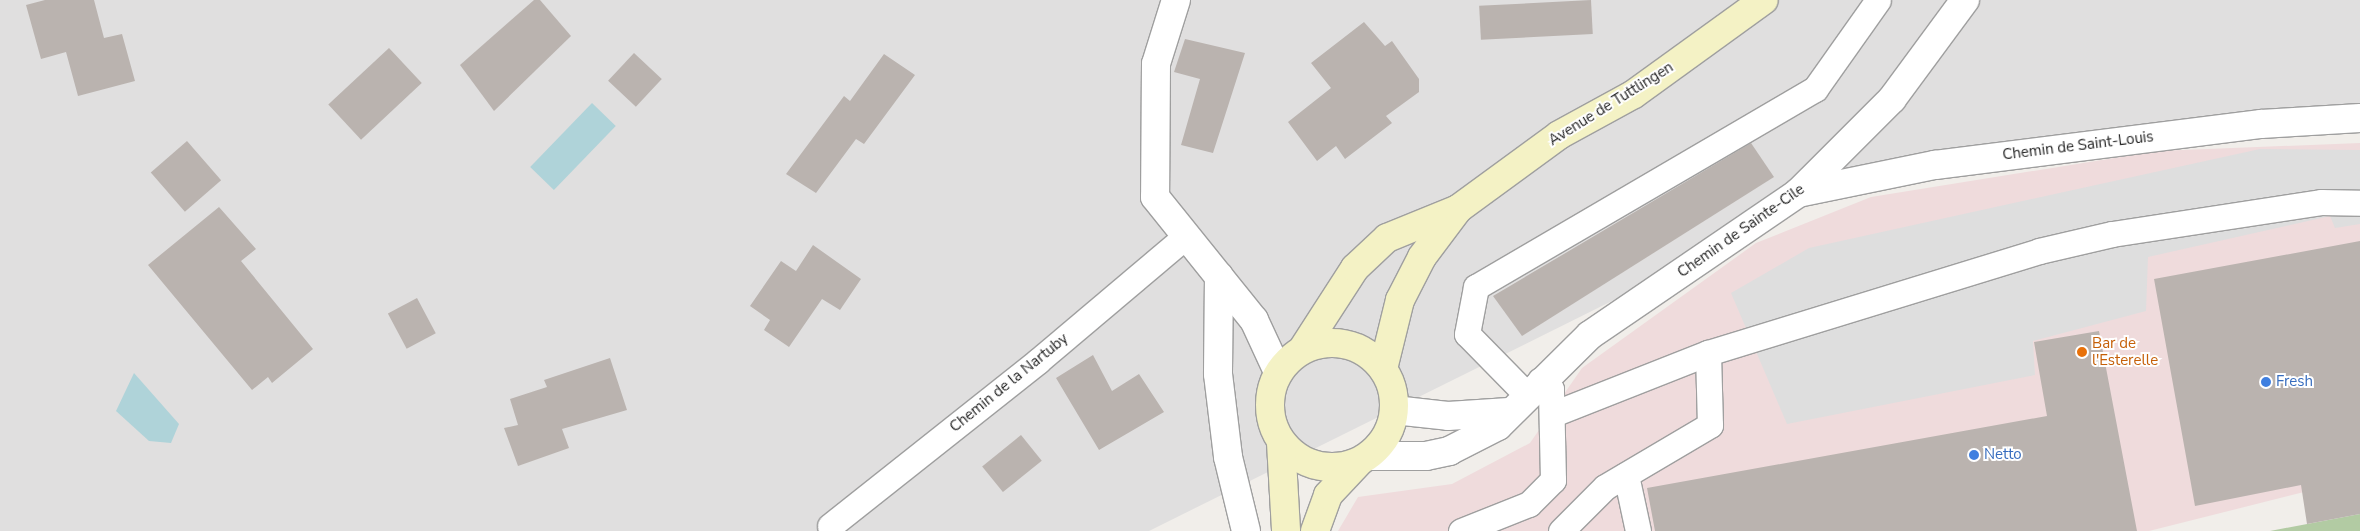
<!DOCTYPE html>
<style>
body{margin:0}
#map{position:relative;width:2360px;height:531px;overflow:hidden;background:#f1eeea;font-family:"Nunito Sans",sans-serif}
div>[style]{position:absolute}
.residential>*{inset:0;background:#e0dfdf}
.commercial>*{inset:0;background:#efdbdc}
.forest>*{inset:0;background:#b2cba3}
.parking>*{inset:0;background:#dedede}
.water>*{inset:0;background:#afd3d9;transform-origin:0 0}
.building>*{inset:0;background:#bab3af;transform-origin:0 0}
.roads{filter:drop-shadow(1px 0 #9f9f9f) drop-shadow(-1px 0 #9f9f9f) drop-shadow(0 1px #9f9f9f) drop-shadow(0 -1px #9f9f9f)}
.lane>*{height:25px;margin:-12.5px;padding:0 12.5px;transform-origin:12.5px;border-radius:12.5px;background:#fff}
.street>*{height:28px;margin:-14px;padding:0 14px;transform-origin:14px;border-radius:14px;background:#fff}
.secondary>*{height:28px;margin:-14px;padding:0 14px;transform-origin:14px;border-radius:14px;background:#f4f2c5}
.secondary>.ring{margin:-14px;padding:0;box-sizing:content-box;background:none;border:28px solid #f4f2c5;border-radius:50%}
.dots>*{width:14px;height:14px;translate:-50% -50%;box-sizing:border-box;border:2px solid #fff;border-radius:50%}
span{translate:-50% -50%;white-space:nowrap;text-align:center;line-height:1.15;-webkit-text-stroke:4px #fff;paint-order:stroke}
.street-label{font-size:15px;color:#222}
.food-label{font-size:15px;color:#c56008}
.left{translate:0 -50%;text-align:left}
.shop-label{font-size:15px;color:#366cbe}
</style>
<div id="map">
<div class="residential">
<div style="clip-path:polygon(0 0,2360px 0,2360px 110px,2060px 142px,1805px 205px,1149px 531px,0 531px)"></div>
</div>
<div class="commercial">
<div style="clip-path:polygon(2360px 143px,2360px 478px,2149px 531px,1338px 531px,1358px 497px,1452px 484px,1530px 443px,1582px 368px,1756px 243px,1871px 197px,2158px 151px)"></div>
</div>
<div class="forest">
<div style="clip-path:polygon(2360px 514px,2360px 531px,2270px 531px)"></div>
</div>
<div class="parking">
<div style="clip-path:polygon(2260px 149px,2360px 150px,2360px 224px,2335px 228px,2330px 216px,2148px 257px,2146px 311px,2033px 341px,2035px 375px,1787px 424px,1731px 293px,1809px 248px)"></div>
</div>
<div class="water">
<div style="left:592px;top:103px;width:33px;height:89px;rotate:44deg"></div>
<div style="clip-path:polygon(134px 373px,179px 424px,171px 443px,149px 441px,116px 411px)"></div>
</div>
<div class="building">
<div style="clip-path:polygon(45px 0,94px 0,104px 38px,122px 34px,135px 81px,78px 96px,66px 52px,41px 59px,26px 5px)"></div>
<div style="clip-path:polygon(534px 0,540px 0,571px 36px,494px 111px,460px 65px)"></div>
<div style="left:1591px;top:0;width:34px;height:112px;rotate:87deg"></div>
<div style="clip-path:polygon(1364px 22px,1385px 46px,1392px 41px,1419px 79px,1419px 92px,1386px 116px,1392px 123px,1345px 159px,1336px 146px,1317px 161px,1288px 122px,1331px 88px,1311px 63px)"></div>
<div style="clip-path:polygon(1185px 39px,1245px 53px,1213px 153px,1181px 145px,1200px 79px,1174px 72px)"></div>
<div style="left:389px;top:48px;width:48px;height:83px;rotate:47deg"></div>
<div style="left:634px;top:53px;width:38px;height:38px;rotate:43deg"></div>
<div style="clip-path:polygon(884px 54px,915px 75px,864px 144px,856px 139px,816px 193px,786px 174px,844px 96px,850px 101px)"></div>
<div style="left:187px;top:141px;width:52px;height:48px;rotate:49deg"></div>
<div style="clip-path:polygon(1751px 143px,1774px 177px,1522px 336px,1493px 296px)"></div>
<div style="clip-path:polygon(219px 207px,256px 249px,241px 261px,313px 349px,272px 383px,268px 377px,252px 390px,148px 265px)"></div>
<div style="clip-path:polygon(2360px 241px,2360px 514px,2307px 524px,2301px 485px,2195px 506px,2154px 279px)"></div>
<div style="clip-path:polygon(813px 245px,861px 279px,840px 310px,822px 299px,789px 347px,764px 330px,770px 320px,750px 306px,781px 261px,796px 271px)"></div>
<div style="left:417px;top:298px;width:40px;height:33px;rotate:62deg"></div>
<div style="clip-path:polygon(2099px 331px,2137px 531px,1655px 531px,1647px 488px,2047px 416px,2034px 342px)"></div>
<div style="clip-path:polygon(1093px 355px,1112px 391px,1139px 374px,1164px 412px,1099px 450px,1056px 378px)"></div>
<div style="clip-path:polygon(610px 358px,627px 410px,562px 429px,569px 448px,518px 466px,504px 428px,518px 425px,510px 399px,547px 387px,544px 380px)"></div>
<div style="left:1021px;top:435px;width:33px;height:50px;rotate:51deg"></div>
</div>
<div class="roads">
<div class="lane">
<div style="left:1526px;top:394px;width:84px;rotate:-134.5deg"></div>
<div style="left:1467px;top:334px;width:48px;rotate:-79.2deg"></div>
<div style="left:1476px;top:287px;width:393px;rotate:-30.3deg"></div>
<div style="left:1815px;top:89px;width:109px;rotate:-54.7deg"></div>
<div style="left:1553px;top:414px;width:167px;rotate:-21.5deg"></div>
<div style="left:1708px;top:353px;width:346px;rotate:-17.1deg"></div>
<div style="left:2039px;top:251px;width:75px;rotate:-13.1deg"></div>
<div style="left:2112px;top:234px;width:211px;rotate:-8.7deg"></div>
<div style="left:2321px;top:202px;width:39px;rotate:1deg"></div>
<div style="left:1626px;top:475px;width:57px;rotate:77.9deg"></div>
<div style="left:830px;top:526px;width:265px;rotate:-38.4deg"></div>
<div style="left:1038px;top:361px;width:194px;rotate:-40.2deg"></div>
<div style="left:1461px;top:531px;width:73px;rotate:-21.7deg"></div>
<div style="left:1529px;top:504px;width:34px;rotate:-45deg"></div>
<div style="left:1553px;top:480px;width:91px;rotate:-91.3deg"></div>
<div style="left:1551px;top:389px;width:14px;rotate:-141deg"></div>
<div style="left:1561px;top:531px;width:62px;rotate:-45deg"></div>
<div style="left:1605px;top:487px;width:122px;rotate:-30.6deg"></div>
<div style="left:1710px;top:425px;width:72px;rotate:-91.6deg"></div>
</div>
<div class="street">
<div style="left:1176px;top:0;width:67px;rotate:107.4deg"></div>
<div style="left:1156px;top:64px;width:133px;rotate:90.4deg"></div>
<div style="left:1155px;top:197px;width:158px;rotate:51.2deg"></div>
<div style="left:1254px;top:320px;width:57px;rotate:65.2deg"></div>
<div style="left:1798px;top:193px;width:140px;rotate:-11.6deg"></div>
<div style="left:1935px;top:165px;width:329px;rotate:-7.2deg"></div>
<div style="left:2261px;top:124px;width:99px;rotate:-3.5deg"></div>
<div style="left:1219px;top:276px;width:98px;rotate:90.6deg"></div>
<div style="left:1218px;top:374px;width:84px;rotate:83.1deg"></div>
<div style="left:1228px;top:457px;width:76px;rotate:76.3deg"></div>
<div style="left:1394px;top:410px;width:54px;rotate:6.3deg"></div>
<div style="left:1448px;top:416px;width:61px;rotate:-3.8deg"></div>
<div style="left:1369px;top:456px;width:57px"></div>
<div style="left:1426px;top:456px;width:24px;rotate:-12deg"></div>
<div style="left:1449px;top:451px;width:55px;rotate:-27deg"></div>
<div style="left:1498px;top:426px;width:129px;rotate:-44.7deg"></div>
<div style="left:1590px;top:335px;width:252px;rotate:-34.3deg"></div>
<div style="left:1798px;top:193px;width:133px;rotate:-45deg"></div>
<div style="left:1892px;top:99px;width:123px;rotate:-53.6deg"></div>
</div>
<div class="secondary">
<div class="ring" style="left:1270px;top:343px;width:96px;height:96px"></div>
<div style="left:1302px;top:350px;width:98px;rotate:-57.1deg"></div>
<div style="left:1355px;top:268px;width:44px;rotate:-43.2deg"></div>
<div style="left:1387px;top:238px;width:77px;rotate:-22.2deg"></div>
<div style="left:1383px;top:369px;width:71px;rotate:-76.2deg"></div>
<div style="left:1400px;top:300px;width:48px;rotate:-62.9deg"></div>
<div style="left:1422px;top:257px;width:60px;rotate:-53.1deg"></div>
<div style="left:1458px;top:209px;width:125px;rotate:-36.2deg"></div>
<div style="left:1559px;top:135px;width:85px;rotate:-28.7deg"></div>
<div style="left:1634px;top:94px;width:160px;rotate:-35.9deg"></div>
<div style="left:1281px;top:443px;width:88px;rotate:86.7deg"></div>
<div style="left:1315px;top:531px;width:38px;rotate:-70deg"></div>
<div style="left:1328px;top:495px;width:45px;rotate:-46.8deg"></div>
</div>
</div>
<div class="dots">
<div style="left:2082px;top:352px;background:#e8710a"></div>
<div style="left:2266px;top:382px;background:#3f7fe0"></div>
<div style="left:1974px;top:455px;background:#3f7fe0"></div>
</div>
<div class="street-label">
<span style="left:1611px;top:104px;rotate:-32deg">Avenue de Tuttlingen</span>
<span style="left:2078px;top:146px;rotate:-7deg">Chemin de Saint-Louis</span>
<span style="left:1741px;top:231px;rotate:-35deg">Chemin de Sainte-Cile</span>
<span style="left:1009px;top:383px;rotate:-39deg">Chemin de la Nartuby</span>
</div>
<div class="food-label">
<span class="left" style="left:2092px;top:352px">Bar de<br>l'Esterelle</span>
</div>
<div class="shop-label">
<span class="left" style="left:2276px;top:382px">Fresh</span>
<span class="left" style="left:1984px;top:455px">Netto</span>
</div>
</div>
